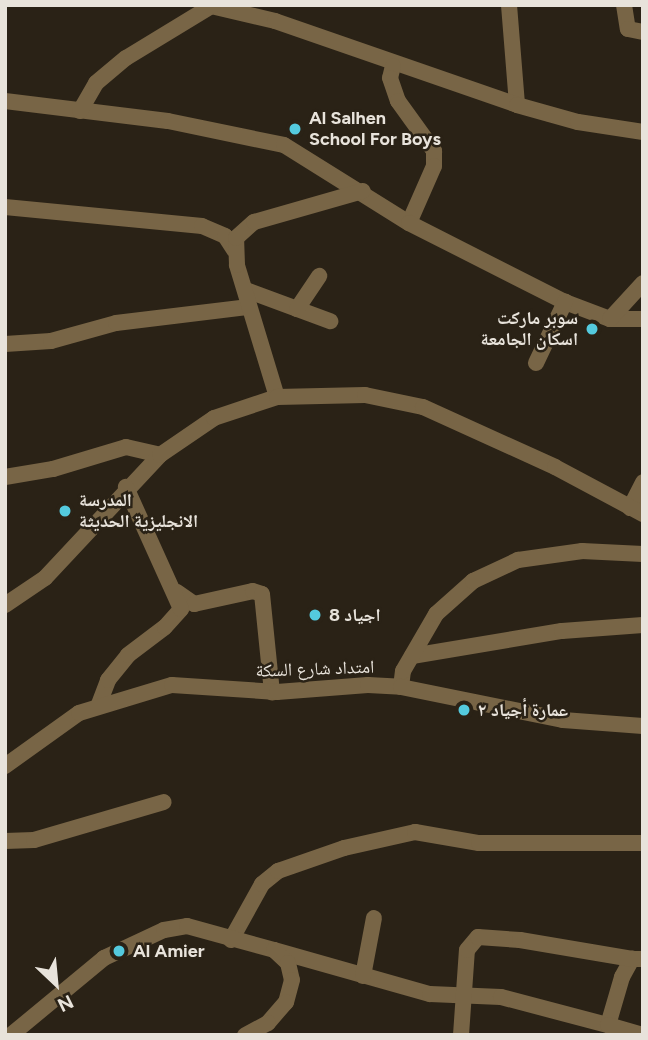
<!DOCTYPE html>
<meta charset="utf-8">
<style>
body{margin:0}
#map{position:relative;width:648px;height:1040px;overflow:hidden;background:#2a2216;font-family:Figtree,"Noto Naskh Arabic",sans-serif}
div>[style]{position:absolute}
.minor>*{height:16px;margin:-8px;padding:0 8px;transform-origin:8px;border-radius:8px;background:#786546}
.dots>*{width:19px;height:19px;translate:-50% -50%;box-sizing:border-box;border:4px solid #2a2216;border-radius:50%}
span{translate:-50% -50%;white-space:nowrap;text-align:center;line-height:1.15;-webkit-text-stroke:5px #2a2216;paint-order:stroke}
.poi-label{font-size:18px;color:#e8e3db;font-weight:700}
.left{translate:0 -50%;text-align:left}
.right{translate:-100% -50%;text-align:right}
.street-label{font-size:18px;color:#e8e3db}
.frame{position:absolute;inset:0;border:7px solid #e8e3db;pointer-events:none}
.north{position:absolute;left:21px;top:949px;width:70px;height:70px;-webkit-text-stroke:5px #2a2216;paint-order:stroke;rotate:154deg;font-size:19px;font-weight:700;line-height:28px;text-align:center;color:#e8e3db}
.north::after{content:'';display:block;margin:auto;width:24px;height:32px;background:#e8e3db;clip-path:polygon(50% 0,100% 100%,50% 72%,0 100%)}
</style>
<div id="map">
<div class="minor">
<div style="left:509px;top:5px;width:100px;rotate:85.4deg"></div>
<div style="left:624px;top:5px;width:24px;rotate:81deg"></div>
<div style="left:628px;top:29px;width:15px;rotate:11deg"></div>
<div style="left:211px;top:6px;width:66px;rotate:13.2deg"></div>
<div style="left:275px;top:21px;width:256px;rotate:19.1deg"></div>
<div style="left:517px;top:105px;width:63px;rotate:15.6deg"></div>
<div style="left:578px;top:122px;width:66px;rotate:8.7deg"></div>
<div style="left:393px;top:66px;width:12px;rotate:104deg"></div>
<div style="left:390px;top:78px;width:24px;rotate:71deg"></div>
<div style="left:398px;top:101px;width:62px;rotate:54.2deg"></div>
<div style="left:434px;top:151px;width:15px;rotate:90deg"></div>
<div style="left:434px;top:166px;width:62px;rotate:113.7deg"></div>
<div style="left:5px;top:101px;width:164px;rotate:7deg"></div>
<div style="left:168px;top:121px;width:118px;rotate:11.7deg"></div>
<div style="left:284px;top:145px;width:147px;rotate:32deg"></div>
<div style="left:409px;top:223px;width:175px;rotate:26.9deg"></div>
<div style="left:565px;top:302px;width:48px;rotate:20.7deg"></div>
<div style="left:610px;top:319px;width:33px"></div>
<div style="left:80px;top:111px;width:32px;rotate:-60deg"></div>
<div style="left:96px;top:83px;width:39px;rotate:-40deg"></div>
<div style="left:126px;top:58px;width:102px;rotate:-31.3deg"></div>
<div style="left:5px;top:207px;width:198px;rotate:5.5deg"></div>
<div style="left:202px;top:226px;width:25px;rotate:23deg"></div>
<div style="left:225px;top:236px;width:17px;rotate:57deg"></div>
<div style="left:246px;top:290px;width:90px;rotate:20.3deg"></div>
<div style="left:297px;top:309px;width:40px;rotate:-56deg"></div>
<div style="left:610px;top:319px;width:49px;rotate:-47.5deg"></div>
<div style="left:5px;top:344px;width:46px;rotate:-3.7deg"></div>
<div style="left:51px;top:341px;width:67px;rotate:-15.5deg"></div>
<div style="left:116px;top:323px;width:134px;rotate:-6.9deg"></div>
<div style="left:536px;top:363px;width:68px;rotate:-64.6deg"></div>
<div style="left:277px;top:397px;width:138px;rotate:-106.9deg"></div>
<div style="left:237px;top:265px;width:27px;rotate:-92deg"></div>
<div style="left:236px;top:238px;width:24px;rotate:-42deg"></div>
<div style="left:254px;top:222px;width:113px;rotate:-15.9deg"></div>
<div style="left:5px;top:477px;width:49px;rotate:-9.5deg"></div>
<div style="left:53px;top:469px;width:76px;rotate:-16.8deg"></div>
<div style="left:126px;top:447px;width:35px;rotate:13deg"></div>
<div style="left:630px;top:508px;width:29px;rotate:-63deg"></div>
<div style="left:177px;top:592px;width:21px;rotate:35deg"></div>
<div style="left:194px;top:604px;width:60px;rotate:-12.4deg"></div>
<div style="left:253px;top:591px;width:9px;rotate:18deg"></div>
<div style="left:262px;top:594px;width:99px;rotate:84.2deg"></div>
<div style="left:5px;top:605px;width:48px;rotate:-34deg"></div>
<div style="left:45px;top:578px;width:168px;rotate:-46.9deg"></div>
<div style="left:160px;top:455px;width:65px;rotate:-34.4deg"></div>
<div style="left:214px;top:418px;width:66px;rotate:-18.4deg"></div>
<div style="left:277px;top:397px;width:88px;rotate:-1.3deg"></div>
<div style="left:365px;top:395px;width:59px;rotate:11.7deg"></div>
<div style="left:423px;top:407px;width:145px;rotate:24.4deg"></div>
<div style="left:555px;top:467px;width:100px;rotate:28.1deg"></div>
<div style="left:412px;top:656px;width:152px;rotate:-9.5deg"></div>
<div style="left:562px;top:631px;width:81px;rotate:-4.2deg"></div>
<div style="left:401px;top:687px;width:16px;rotate:-83deg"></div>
<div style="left:403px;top:671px;width:66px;rotate:-59.9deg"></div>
<div style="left:436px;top:614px;width:50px;rotate:-41.7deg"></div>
<div style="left:473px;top:581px;width:50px;rotate:-25deg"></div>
<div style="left:518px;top:560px;width:65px;rotate:-8deg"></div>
<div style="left:582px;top:551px;width:61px;rotate:2.8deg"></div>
<div style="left:99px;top:704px;width:26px;rotate:-69deg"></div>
<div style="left:108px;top:680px;width:32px;rotate:-51deg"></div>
<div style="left:128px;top:655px;width:46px;rotate:-37.1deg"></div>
<div style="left:165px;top:627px;width:24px;rotate:-48deg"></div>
<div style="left:181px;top:609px;width:134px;rotate:-114.3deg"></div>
<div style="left:5px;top:766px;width:91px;rotate:-35.6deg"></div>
<div style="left:79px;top:713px;width:97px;rotate:-16.8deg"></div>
<div style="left:172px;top:685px;width:105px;rotate:3.8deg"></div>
<div style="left:277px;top:692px;width:91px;rotate:-4.4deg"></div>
<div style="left:368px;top:685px;width:33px;rotate:3deg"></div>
<div style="left:401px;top:687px;width:165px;rotate:11.5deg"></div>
<div style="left:563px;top:720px;width:80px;rotate:4.3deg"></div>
<div style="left:5px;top:841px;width:29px;rotate:-2deg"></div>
<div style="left:34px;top:840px;width:135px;rotate:-16.3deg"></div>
<div style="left:231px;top:940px;width:64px;rotate:-61deg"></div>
<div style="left:262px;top:884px;width:21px;rotate:-39deg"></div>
<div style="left:278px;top:871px;width:70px;rotate:-19.2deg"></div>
<div style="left:344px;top:848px;width:73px;rotate:-12.7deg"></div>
<div style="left:415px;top:832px;width:65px;rotate:9.8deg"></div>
<div style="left:479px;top:843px;width:164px"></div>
<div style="left:274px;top:950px;width:162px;rotate:15.8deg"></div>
<div style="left:430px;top:994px;width:71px;rotate:2.4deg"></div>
<div style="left:501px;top:997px;width:111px;rotate:14.7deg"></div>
<div style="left:608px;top:1025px;width:50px;rotate:-73.7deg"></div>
<div style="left:622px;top:977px;width:21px;rotate:-61deg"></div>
<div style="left:632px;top:959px;width:11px"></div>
<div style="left:363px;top:976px;width:59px;rotate:-79.3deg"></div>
<div style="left:608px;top:1025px;width:36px;rotate:16deg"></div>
<div style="left:11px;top:1035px;width:121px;rotate:-39.6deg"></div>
<div style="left:104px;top:958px;width:66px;rotate:-25deg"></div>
<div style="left:164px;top:930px;width:23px;rotate:-10deg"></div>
<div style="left:187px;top:926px;width:90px;rotate:15.4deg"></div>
<div style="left:274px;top:950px;width:19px;rotate:43deg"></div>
<div style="left:288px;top:963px;width:17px;rotate:77deg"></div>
<div style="left:292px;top:980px;width:23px;rotate:105deg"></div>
<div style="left:286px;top:1002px;width:28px;rotate:131deg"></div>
<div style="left:268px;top:1023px;width:26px;rotate:152deg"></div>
<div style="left:461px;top:1035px;width:85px;rotate:-86deg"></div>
<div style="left:467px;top:950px;width:17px;rotate:-50deg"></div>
<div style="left:478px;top:937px;width:42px;rotate:4.1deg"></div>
<div style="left:520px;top:940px;width:114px;rotate:9.6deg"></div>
</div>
<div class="dots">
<div style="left:295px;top:129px;background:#54cade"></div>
<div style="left:592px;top:329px;background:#54cade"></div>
<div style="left:65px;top:511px;background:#54cade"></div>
<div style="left:315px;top:615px;background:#54cade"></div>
<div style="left:464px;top:710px;background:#54cade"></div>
<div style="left:119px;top:951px;background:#54cade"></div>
</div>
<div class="poi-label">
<span class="left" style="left:309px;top:129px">Al Salhen<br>School For Boys</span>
<span class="right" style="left:578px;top:329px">سوبر ماركت<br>اسكان الجامعة</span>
<span class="left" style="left:79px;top:511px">المدرسة<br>الانجليزية الحديثة</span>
<span class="left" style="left:329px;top:615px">اجياد 8</span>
<span class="left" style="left:478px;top:710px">عمارة أجياد ٢</span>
<span class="left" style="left:133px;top:951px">Al Amier</span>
</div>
<div class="street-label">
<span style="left:315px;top:669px;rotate:-2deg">امتداد شارع السكة</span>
</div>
<div class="frame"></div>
<div class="north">N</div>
</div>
